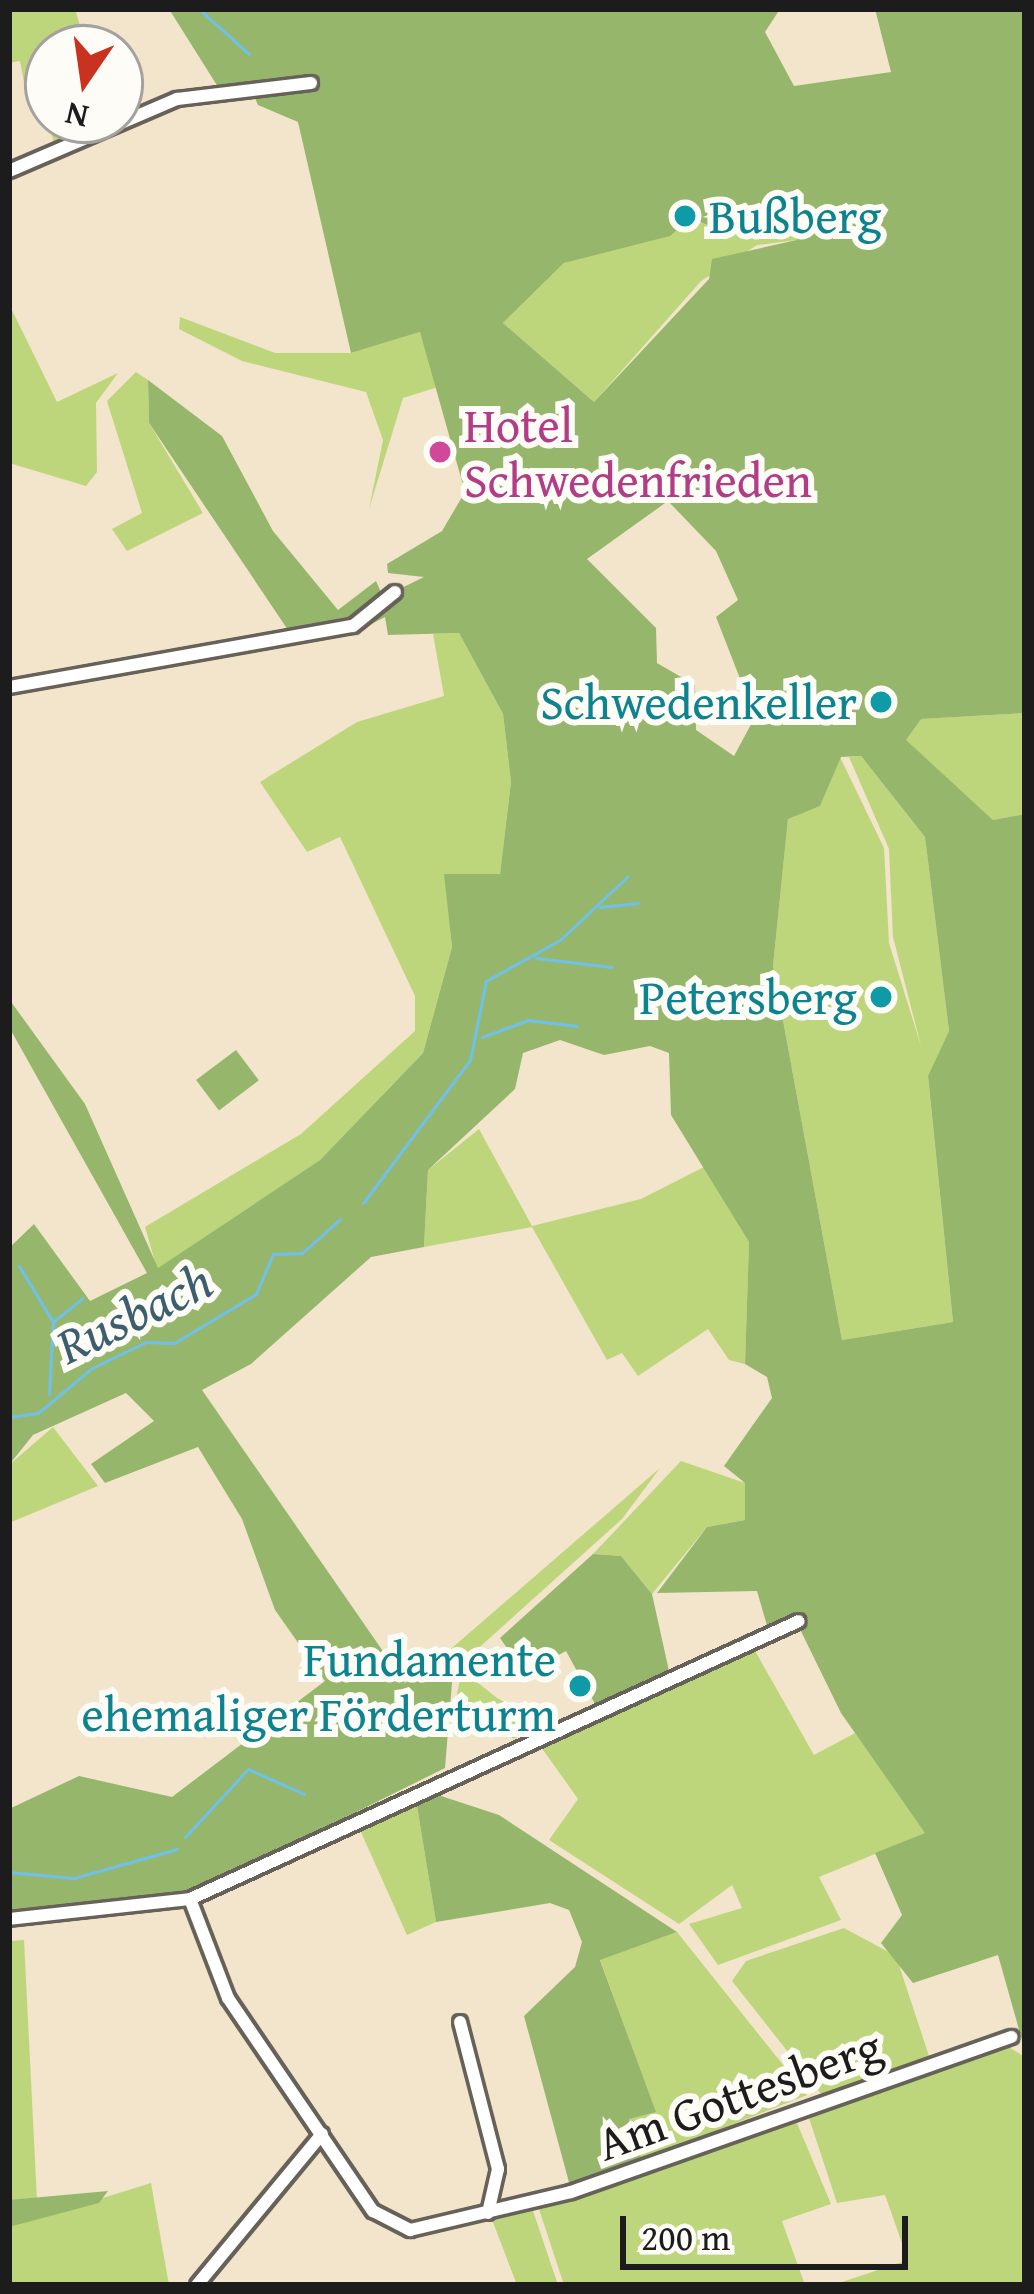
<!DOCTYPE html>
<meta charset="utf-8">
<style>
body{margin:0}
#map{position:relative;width:1034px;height:2294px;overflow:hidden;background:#f2e5cb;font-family:"Gentium Book Plus",serif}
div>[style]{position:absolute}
.green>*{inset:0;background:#bed67b}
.forest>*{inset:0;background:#96b76b;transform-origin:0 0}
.stream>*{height:3px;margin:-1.5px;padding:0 1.5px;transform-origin:1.5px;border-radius:1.5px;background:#6fc1eb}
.roads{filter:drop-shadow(3px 0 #676259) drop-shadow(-3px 0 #676259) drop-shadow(0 3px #676259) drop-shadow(0 -3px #676259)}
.street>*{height:12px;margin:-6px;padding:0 6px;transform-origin:6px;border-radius:6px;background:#fff}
.dots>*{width:33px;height:33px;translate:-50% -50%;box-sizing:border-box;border:6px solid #fdfcf7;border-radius:50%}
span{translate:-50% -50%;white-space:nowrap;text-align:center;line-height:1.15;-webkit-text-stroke:12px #fdfcf7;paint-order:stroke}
.culture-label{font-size:48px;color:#0d838f}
.left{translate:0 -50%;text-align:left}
.right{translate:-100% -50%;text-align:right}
.hotel-label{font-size:48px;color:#b23c85}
.street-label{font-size:48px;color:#1c1c1c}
.water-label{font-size:51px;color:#3d5e6f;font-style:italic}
.frame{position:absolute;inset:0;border:12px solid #1c1c1c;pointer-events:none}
.north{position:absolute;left:24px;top:24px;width:120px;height:120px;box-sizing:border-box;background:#fdfcf7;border:3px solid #a3a29f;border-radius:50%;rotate:193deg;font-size:33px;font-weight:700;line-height:48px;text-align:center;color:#1c1c1c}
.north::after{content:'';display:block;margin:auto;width:42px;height:54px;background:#c8321e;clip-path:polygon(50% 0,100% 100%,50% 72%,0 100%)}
.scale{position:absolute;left:620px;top:2216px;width:288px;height:54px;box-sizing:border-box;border:6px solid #1c1c1c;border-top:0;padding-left:15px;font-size:36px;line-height:42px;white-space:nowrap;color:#1c1c1c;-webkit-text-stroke:9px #fdfcf7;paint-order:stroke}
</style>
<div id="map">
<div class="green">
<div style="clip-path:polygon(9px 9px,75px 9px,87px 48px,48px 48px,48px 120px,112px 122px,55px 147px,40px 92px,26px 93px,20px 61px,9px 63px)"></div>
<div style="clip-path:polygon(794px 203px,797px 240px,757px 245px,701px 281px,594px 402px,503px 323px,564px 263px,690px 218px,719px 230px)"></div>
<div style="clip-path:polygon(9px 304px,57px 402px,118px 373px,96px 403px,97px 472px,86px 486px,9px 463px)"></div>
<div style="clip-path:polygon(180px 317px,275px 353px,351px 353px,420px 332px,438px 387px,403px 398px,369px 509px,383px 440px,366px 392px,242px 361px,179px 329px)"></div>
<div style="clip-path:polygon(136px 372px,148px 380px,149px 423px,203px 513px,127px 551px,112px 529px,142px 513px,107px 401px)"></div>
<div style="clip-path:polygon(459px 633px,503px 714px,511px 782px,500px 874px,445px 874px,452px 947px,423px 1053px,320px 1160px,157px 1269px,145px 1227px,301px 1134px,415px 1031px,415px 996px,340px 837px,307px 852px,260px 782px,357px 722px,444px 696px,433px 634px)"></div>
<div style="clip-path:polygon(1025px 713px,1025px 814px,993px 820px,905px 740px,920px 719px)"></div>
<div style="clip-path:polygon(861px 756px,925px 837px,949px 1031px,928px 1077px,953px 1322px,842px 1340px,773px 966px,788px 818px,820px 806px,840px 757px,884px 848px,889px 943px,921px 1046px,893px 937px,889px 849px,849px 757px)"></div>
<div style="clip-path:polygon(479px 1129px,532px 1226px,641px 1199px,704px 1167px,749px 1242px,745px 1364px,729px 1360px,708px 1329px,638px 1376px,622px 1353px,607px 1360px,532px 1227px,424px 1247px,428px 1170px)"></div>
<div style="clip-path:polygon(53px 1427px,98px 1486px,9px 1523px,9px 1465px)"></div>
<div style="clip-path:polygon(681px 1461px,745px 1483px,745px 1520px,707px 1527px,652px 1594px,621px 1556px,593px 1554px)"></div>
<div style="clip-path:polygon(660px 1468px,622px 1519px,453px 1671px,438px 1660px)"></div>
<div style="clip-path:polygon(754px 1649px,814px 1755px,855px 1733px,926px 1833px,819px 1877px,841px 1920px,718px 1965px,689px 1924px,742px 1908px,732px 1885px,679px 1924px,549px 1840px,578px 1799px,536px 1740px)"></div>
<div style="clip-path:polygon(462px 1670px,497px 1698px,547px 1725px,513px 1739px,502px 1720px,452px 1718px)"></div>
<div style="clip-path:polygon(429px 1792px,417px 1806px,436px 1922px,407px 1935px,356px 1821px)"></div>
<div style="clip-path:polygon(844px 1928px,896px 1956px,930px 2059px,822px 2095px,732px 1981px,746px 1961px)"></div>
<div style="clip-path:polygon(677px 1932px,807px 2095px,642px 2160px,629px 2118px,655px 2111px,600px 1959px)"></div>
<div style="clip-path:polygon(24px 1940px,37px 2200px,9px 2200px,9px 1941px)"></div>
<div style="clip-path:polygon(1004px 2044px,1025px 2057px,1025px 2285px,833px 2285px,908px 2260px,885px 2195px,837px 2203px,807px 2112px)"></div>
<div style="clip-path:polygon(794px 2116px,831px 2204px,782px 2221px,805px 2285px,564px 2285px,538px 2206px)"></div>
<div style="clip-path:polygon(151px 2183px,169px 2285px,9px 2285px,9px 2227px)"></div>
<div style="clip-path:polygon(532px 2208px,558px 2285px,517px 2285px,491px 2217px)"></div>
</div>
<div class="forest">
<div style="clip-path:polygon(evenodd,169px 9px,780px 9px,765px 32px,794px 86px,891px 72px,875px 9px,1025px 9px,1025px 713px,921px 719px,906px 740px,993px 820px,1025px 814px,1025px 2051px,998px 1955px,913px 1983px,881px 1943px,902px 1915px,875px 1853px,925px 1833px,841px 1713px,795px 1619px,768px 1629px,757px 1591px,657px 1593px,707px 1527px,745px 1520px,745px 1483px,724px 1466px,772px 1398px,767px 1377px,745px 1364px,749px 1242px,671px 1115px,669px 1053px,650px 1046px,604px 1055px,560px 1040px,523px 1053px,515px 1089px,428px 1170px,424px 1247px,371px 1257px,251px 1364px,202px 1390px,405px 1683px,438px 1660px,453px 1671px,445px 1768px,195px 1892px,9px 1915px,9px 1809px,79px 1776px,172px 1797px,325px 1681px,275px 1610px,242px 1519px,198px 1447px,105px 1483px,91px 1464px,154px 1421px,126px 1393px,33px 1435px,9px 1465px,9px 1248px,34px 1224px,90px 1301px,147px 1273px,9px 1027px,9px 999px,85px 1104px,158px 1268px,320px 1160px,423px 1053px,452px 947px,444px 874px,500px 874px,511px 782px,503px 714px,459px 633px,388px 635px,385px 617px,356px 632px,290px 633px,149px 423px,148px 380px,222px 436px,273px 531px,338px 610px,376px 581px,383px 597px,424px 577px,388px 573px,387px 564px,442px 531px,465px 492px,420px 332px,351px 353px,298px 122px,258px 105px,249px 84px,218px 87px,169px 9px,794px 204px,797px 240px,712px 259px,709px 279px,594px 402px,503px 323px,564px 263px,670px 236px,691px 218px,719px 230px,794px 204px,169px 9px,668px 501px,716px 551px,738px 600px,716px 617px,755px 717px,734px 756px,696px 730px,695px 685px,657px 663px,656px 628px,587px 559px,668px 501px,169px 9px,861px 756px,925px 837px,949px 1031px,928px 1076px,953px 1322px,842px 1340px,773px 966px,788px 819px,820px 806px,841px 757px,861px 756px)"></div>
<div style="left:236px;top:1050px;width:38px;height:50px;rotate:53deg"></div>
<div style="clip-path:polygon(593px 1554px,621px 1556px,652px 1594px,669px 1671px,595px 1704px,566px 1651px,524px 1673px,500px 1638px)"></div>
<div style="clip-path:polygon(429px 1792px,499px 1815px,677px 1932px,600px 1960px,656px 2112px,629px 2119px,642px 2160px,570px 2186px,524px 2016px,575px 1967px,582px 1942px,569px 1910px,550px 1903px,436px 1922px,417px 1806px)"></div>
<div style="clip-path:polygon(108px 2191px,99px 2203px,9px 2227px,9px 2200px)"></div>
</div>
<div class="stream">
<div style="left:199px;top:9px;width:67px;rotate:42deg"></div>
<div style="left:600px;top:907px;width:38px;rotate:-6deg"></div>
<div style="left:536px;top:958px;width:76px;rotate:6.8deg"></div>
<div style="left:482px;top:1037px;width:49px;rotate:-20.3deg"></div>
<div style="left:528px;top:1020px;width:49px;rotate:7deg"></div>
<div style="left:363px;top:1203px;width:179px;rotate:-53.2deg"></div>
<div style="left:470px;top:1060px;width:81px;rotate:-78.6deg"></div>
<div style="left:486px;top:981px;width:85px;rotate:-29deg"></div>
<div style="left:560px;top:940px;width:93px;rotate:-43.3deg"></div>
<div style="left:19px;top:1266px;width:66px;rotate:58.7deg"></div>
<div style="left:53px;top:1322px;width:72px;rotate:93.2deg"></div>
<div style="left:53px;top:1322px;width:38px;rotate:-39deg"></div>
<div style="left:9px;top:1417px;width:29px;rotate:-8deg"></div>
<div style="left:38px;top:1413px;width:70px;rotate:-39.8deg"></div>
<div style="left:92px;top:1368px;width:60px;rotate:-25.7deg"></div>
<div style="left:146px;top:1342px;width:28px;rotate:2deg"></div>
<div style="left:174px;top:1343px;width:96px;rotate:-30.9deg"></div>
<div style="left:256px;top:1294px;width:43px;rotate:-67deg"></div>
<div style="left:273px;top:1254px;width:29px;rotate:-2deg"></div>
<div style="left:302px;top:1253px;width:51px;rotate:-41.8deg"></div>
<div style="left:185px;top:1837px;width:93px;rotate:-47.2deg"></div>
<div style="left:248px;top:1769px;width:61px;rotate:24.1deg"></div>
<div style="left:9px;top:1872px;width:65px;rotate:5.3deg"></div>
<div style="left:74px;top:1878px;width:107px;rotate:-15.7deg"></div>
<div style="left:1018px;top:2285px;width:8px;rotate:-30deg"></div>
</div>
<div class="roads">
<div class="street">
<div style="left:9px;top:171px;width:183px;rotate:-23.2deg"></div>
<div style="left:177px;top:99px;width:135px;rotate:-6.8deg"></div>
<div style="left:9px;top:687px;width:349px;rotate:-10.1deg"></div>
<div style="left:353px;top:626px;width:54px;rotate:-39deg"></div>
<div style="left:190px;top:1899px;width:106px;rotate:69deg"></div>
<div style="left:228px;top:1998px;width:258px;rotate:55.8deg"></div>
<div style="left:373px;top:2211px;width:42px;rotate:27.2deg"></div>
<div style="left:410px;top:2230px;width:165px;rotate:-13.3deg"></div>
<div style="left:571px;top:2192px;width:467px;rotate:-19.4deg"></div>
<div style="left:9px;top:1919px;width:182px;rotate:-6.3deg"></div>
<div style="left:190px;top:1899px;width:669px;rotate:-24.54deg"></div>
<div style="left:460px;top:2022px;width:152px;rotate:75.5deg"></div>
<div style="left:498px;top:2169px;width:45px;rotate:102.8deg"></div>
<div style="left:197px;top:2285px;width:196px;rotate:-50.4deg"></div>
</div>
</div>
<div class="dots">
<div style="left:685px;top:216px;background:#0f9aa8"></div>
<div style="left:440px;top:452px;background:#d1479c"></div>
<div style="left:881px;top:702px;background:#0f9aa8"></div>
<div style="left:881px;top:997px;background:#0f9aa8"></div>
<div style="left:580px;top:1686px;background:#0f9aa8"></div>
</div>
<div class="culture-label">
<span class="left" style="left:709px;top:216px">Bußberg</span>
<span class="right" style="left:857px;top:702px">Schwedenkeller</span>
<span class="right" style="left:857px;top:997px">Petersberg</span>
<span class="right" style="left:556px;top:1686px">Fundamente<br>ehemaliger Förderturm</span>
</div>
<div class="hotel-label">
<span class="left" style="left:464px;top:452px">Hotel<br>Schwedenfrieden</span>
</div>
<div class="street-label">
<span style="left:739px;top:2094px;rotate:-20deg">Am Gottesberg</span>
</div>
<div class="water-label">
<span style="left:134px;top:1313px;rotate:-26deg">Rusbach</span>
</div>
<div class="frame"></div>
<div class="north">N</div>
<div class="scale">200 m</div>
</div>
